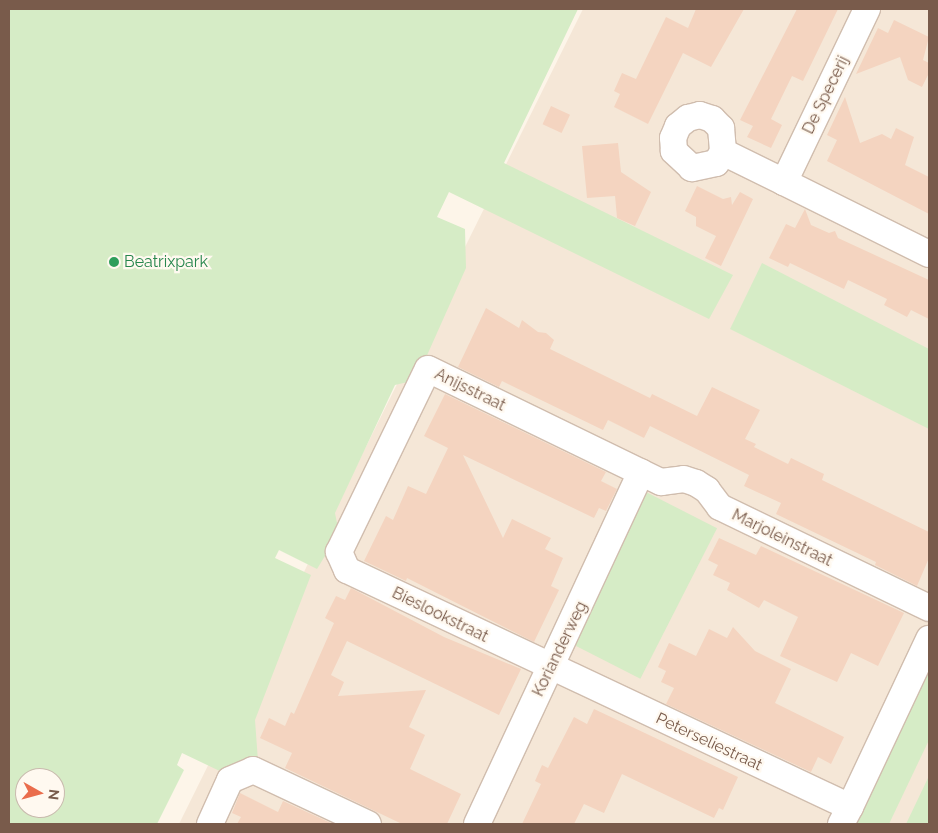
<!DOCTYPE html>
<style>
body{margin:0}
#map{position:relative;width:938px;height:833px;overflow:hidden;background:#fdf5e9;font-family:Raleway,sans-serif}
div>[style]{position:absolute}
.residential>*{inset:0;background:#f5e7d7}
.green>*{inset:0;background:#d6ecc6;transform-origin:0 0}
.building>*{inset:0;background:#f4d4c0;transform-origin:0 0}
.roads{filter:drop-shadow(1px 0 #d0bdae) drop-shadow(-1px 0 #d0bdae) drop-shadow(0 1px #d0bdae) drop-shadow(0 -1px #d0bdae)}
.minor>*{height:26px;margin:-13px;padding:0 13px;transform-origin:13px;border-radius:13px;background:#fff}
.dots>*{width:14px;height:14px;translate:-50% -50%;box-sizing:border-box;border:2px solid #fff9f0;border-radius:50%}
span{translate:-50% -50%;white-space:nowrap;text-align:center;line-height:1.15;-webkit-text-stroke:4.5px #fff9f0;paint-order:stroke}
.street-label{font-size:16px;color:#795b4b}
.leisure-label{font-size:16px;color:#27864d}
.left{translate:0 -50%;text-align:left}
.frame{position:absolute;inset:0;border:10px solid #795b4b;pointer-events:none}
.north{position:absolute;left:15px;top:768px;width:50px;height:50px;box-sizing:border-box;background:#fff9f0;border:1px solid #c9baae;border-radius:50%;rotate:97deg;font-size:14px;font-weight:700;line-height:20px;text-align:center;color:#795b4b}
.north::after{content:'';display:block;margin:auto;width:18px;height:22px;background:#ea6d4c;clip-path:polygon(50% 0,100% 100%,50% 72%,0 100%)}
</style>
<div id="map">
<div class="residential">
<div style="clip-path:polygon(583px 9px,929px 9px,929px 824px,179px 824px)"></div>
</div>
<div class="green">
<div style="clip-path:polygon(evenodd,9px 9px,578px 9px,504px 163px,733px 275px,709px 319px,449px 192px,437px 217px,465px 229px,466px 268px,416px 380px,395px 385px,335px 513px,339px 533px,317px 569px,279px 550px,275px 558px,311px 575px,255px 720px,258px 761px,226px 774px,182px 753px,177px 765px,184px 770px,157px 824px,9px 824px,9px 9px,25px 778px,55px 778px,55px 808px,25px 808px,25px 778px)"></div>
<div style="clip-path:polygon(762px 263px,929px 349px,929px 429px,730px 329px)"></div>
<div style="left:644px;top:491px;width:82px;height:169px;rotate:27deg"></div>
<div style="clip-path:polygon(929px 667px,929px 740px,889px 824px,854px 824px)"></div>
<div style="clip-path:polygon(929px 775px,929px 824px,906px 824px,928px 778px)"></div>
</div>
<div class="building">
<div style="clip-path:polygon(696px 9px,744px 9px,711px 67px,683px 53px,648px 124px,614px 107px,620px 94px,614px 91px,622px 73px,636px 79px,666px 17px,688px 28px)"></div>
<div style="clip-path:polygon(797px 9px,838px 9px,803px 81px,792px 76px,771px 119px,782px 125px,771px 148px,747px 137px,753px 126px,740px 120px)"></div>
<div style="clip-path:polygon(894px 20px,929px 37px,923px 60px,929px 63px,929px 73px,922px 87px,908px 80px,900px 57px,856px 74px,878px 28px,888px 33px)"></div>
<div style="clip-path:polygon(845px 97px,860px 143px,882px 134px,891px 139px,896px 128px,914px 137px,905px 165px,929px 177px,929px 214px,827px 161px,837px 140px,827px 135px)"></div>
<div style="left:551px;top:106px;width:21px;height:20px;rotate:25deg"></div>
<div style="clip-path:polygon(618px 143px,621px 172px,651px 192px,635px 226px,617px 218px,615px 196px,587px 198px,582px 146px)"></div>
<div style="clip-path:polygon(697px 186px,723px 199px,731px 197px,732px 205px,740px 192px,753px 199px,721px 266px,705px 258px,716px 236px,696px 226px,696px 217px,685px 211px)"></div>
<div style="clip-path:polygon(805px 209px,811px 225px,829px 233px,835px 231px,838px 238px,929px 280px,929px 319px,911px 310px,907px 317px,884px 305px,887px 299px,848px 280px,844px 289px,790px 263px,788px 267px,769px 258px,786px 224px,795px 228px)"></div>
<div style="clip-path:polygon(486px 308px,519px 328px,522px 320px,538px 332px,546px 333px,554px 340px,550px 349px,650px 398px,652px 394px,697px 416px,712px 387px,760px 410px,745px 439px,756px 444px,754px 447px,788px 464px,791px 458px,824px 474px,822px 480px,929px 532px,929px 558px,917px 586px,875px 565px,876px 562px,776px 514px,781px 503px,744px 486px,749px 475px,650px 426px,644px 438px,608px 420px,603px 430px,502px 381px,499px 387px,458px 367px)"></div>
<div style="clip-path:polygon(445px 394px,606px 472px,601px 481px,617px 489px,606px 511px,599px 508px,594px 518px,463px 455px,503px 538px,512px 519px,551px 538px,545px 549px,563px 558px,551px 586px,559px 590px,534px 642px,407px 578px,406px 581px,364px 561px,386px 516px,393px 520px,408px 486px,426px 494px,448px 448px,424px 436px)"></div>
<div style="clip-path:polygon(719px 538px,756px 555px,761px 546px,904px 613px,878px 666px,851px 653px,837px 682px,780px 656px,798px 617px,764px 600px,759px 608px,727px 590px,730px 583px,713px 575px,718px 565px,708px 560px)"></div>
<div style="clip-path:polygon(351px 588px,444px 637px,521px 669px,499px 715px,347px 641px,331px 675px,344px 682px,338px 696px,426px 690px,409px 727px,425px 735px,410px 769px,461px 794px,447px 824px,402px 824px,285px 768px,292px 753px,260px 738px,269px 718px,285px 726px,291px 712px,294px 714px,334px 623px,325px 618px,336px 596px,345px 600px)"></div>
<div style="clip-path:polygon(733px 627px,755px 651px,791px 669px,775px 703px,844px 737px,831px 764px,818px 757px,811px 772px,666px 704px,674px 688px,661px 682px,666px 671px,658px 667px,669px 643px,696px 656px,709px 629px,727px 638px)"></div>
<div style="clip-path:polygon(594px 709px,738px 777px,723px 810px,719px 808px,714px 818px,622px 774px,604px 813px,584px 804px,574px 824px,522px 824px,541px 784px,535px 781px,542px 765px,548px 768px,574px 717px,587px 724px)"></div>
<div style="clip-path:polygon(240px 793px,278px 812px,283px 801px,333px 824px,237px 824px,241px 817px,232px 813px)"></div>
</div>
<div class="roads">
<div class="minor">
<div style="left:867px;top:9px;width:192px;rotate:115.6deg"></div>
<div style="left:784px;top:182px;width:162px;rotate:26.4deg"></div>
<div style="left:723px;top:152px;width:13px;rotate:122deg"></div>
<div style="left:716px;top:163px;width:25px;rotate:168deg"></div>
<div style="left:692px;top:168px;width:25px;rotate:-137deg"></div>
<div style="left:674px;top:151px;width:13px;rotate:-94deg"></div>
<div style="left:673px;top:138px;width:13px;rotate:-67deg"></div>
<div style="left:678px;top:126px;width:13px;rotate:-39deg"></div>
<div style="left:688px;top:118px;width:12px;rotate:-14deg"></div>
<div style="left:700px;top:115px;width:13px;rotate:18deg"></div>
<div style="left:712px;top:119px;width:13px;rotate:45deg"></div>
<div style="left:721px;top:128px;width:24px;rotate:85deg"></div>
<div style="left:723px;top:152px;width:68px;rotate:26.2deg"></div>
<div style="left:850px;top:807px;width:186px;rotate:-64.8deg"></div>
<div style="left:210px;top:824px;width:48px;rotate:-65.6deg"></div>
<div style="left:230px;top:780px;width:25px;rotate:-23deg"></div>
<div style="left:253px;top:770px;width:127px;rotate:25.2deg"></div>
<div style="left:477px;top:824px;width:388px;rotate:-65deg"></div>
<div style="left:841px;top:824px;width:19px;rotate:-62deg"></div>
<div style="left:850px;top:807px;width:556px;rotate:-154.77deg"></div>
<div style="left:347px;top:570px;width:20px;rotate:-114deg"></div>
<div style="left:339px;top:552px;width:203px;rotate:-64.1deg"></div>
<div style="left:428px;top:369px;width:259px;rotate:25.9deg"></div>
<div style="left:661px;top:482px;width:23px;rotate:-7deg"></div>
<div style="left:684px;top:479px;width:13px;rotate:18deg"></div>
<div style="left:696px;top:483px;width:13px;rotate:32deg"></div>
<div style="left:707px;top:490px;width:21px;rotate:53deg"></div>
<div style="left:720px;top:507px;width:232px;rotate:25.8deg"></div>
</div>
</div>
<div class="dots">
<div style="left:114px;top:262px;background:#2e9e5b"></div>
</div>
<div class="street-label">
<span style="left:826px;top:95px;rotate:-64deg">De Specerij</span>
<span style="left:470px;top:390px;rotate:26deg">Anijsstraat</span>
<span style="left:782px;top:538px;rotate:26deg">Marjoleinstraat</span>
<span style="left:440px;top:615px;rotate:26deg">Bieslookstraat</span>
<span style="left:560px;top:649px;rotate:-64deg">Korianderweg</span>
<span style="left:709px;top:742px;rotate:25deg">Peterseliestraat</span>
</div>
<div class="leisure-label">
<span class="left" style="left:124px;top:262px">Beatrixpark</span>
</div>
<div class="frame"></div>
<div class="north">N</div>
</div>
